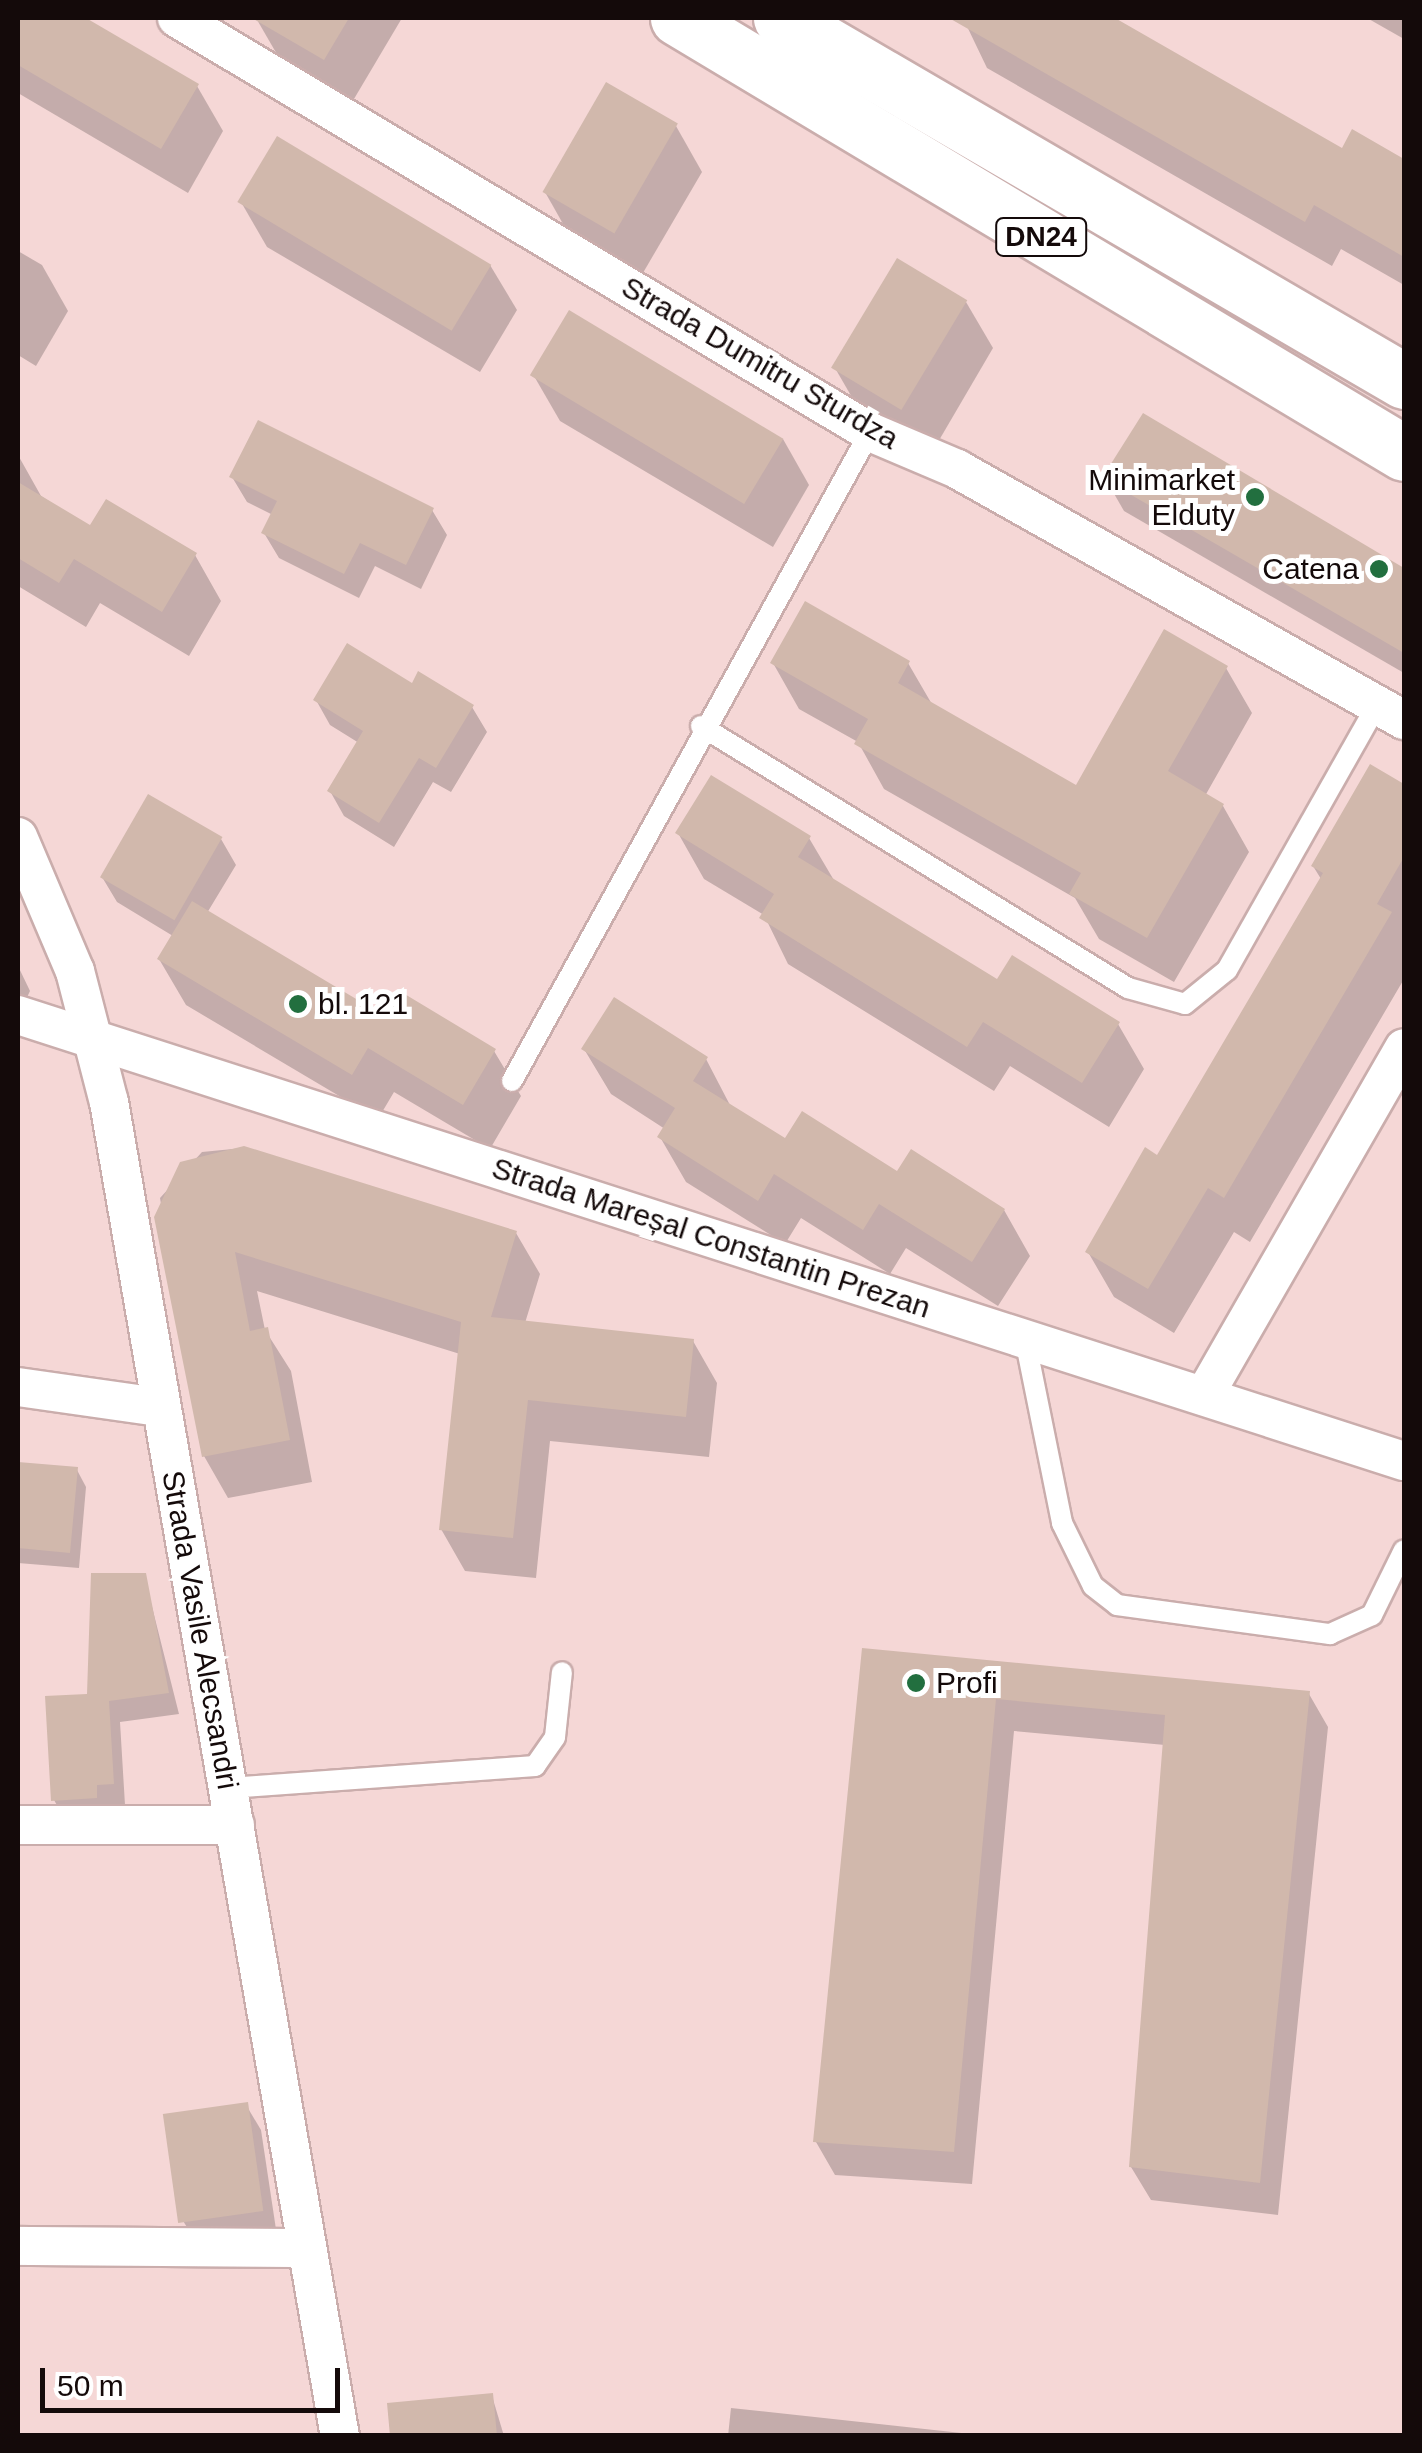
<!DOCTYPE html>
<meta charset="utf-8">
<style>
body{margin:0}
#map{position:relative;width:1422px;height:2453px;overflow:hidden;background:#f5d7d6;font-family:Arial,sans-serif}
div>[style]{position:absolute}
.shadow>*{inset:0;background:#0003}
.building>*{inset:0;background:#d1b8ac;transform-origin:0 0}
.roads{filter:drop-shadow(2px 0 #caadac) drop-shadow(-2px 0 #caadac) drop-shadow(0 2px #caadac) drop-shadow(0 -2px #caadac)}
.lane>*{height:20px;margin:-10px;padding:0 10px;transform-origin:10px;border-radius:10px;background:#fff}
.street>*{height:38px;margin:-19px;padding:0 19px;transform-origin:19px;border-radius:19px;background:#fff}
.primary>*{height:55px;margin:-27.5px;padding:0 27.5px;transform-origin:27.5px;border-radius:27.5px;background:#fff}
.dots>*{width:28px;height:28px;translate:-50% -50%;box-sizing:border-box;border:5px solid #fff;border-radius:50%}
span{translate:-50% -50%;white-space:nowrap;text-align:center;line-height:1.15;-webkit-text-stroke:10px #fff;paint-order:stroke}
.shield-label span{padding:2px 8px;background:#fff;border:2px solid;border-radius:8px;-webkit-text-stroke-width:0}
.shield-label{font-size:28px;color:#140a0a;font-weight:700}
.street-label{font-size:30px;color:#140a0a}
.poi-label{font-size:30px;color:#140a0a}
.right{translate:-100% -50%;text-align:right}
.left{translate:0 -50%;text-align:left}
.frame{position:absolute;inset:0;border:20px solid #140a0a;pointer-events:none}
.scale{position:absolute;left:40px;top:2368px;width:300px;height:45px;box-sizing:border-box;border:5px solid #140a0a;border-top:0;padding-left:12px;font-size:30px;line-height:35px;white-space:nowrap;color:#140a0a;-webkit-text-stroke:8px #fff;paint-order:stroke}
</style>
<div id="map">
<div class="shadow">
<div style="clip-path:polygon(18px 18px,82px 18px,197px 86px,223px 131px,188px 193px,18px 93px)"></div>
<div style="clip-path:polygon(256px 18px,402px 18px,351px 104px,282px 63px)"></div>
<div style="clip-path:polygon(963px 18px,1110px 18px,1343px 151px,1353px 133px,1404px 162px,1404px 285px,1341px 249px,1332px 266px,987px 68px)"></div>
<div style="clip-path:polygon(1367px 18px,1404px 18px,1404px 39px)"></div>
<div style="clip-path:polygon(676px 126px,702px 172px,640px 278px,571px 238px,545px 192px)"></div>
<div style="clip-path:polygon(241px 202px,490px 265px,517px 310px,480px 372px,267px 247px)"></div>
<div style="clip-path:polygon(18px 251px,42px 265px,68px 311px,36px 366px,18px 355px)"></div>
<div style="clip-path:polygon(966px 302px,993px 348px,931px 454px,861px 413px,835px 368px)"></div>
<div style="clip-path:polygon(534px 376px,783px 439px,809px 485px,773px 547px,560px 421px)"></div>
<div style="clip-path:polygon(1144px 417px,1404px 571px,1404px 673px,1124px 511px,1105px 478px)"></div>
<div style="clip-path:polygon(18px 455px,41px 496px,91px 529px,195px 555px,221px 601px,189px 656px,100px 603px,86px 627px,18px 586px)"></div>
<div style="clip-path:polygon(232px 477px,432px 510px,447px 535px,421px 589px,375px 566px,359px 598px,279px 558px,264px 533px,273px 515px,247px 502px)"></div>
<div style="clip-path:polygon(773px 663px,908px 663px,933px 706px,1077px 788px,1226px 668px,1252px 713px,1205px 796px,1223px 806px,1249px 852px,1174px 982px,1099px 939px,1075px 898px,884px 789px,858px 742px,799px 709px)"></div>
<div style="clip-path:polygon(413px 686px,472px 707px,487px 732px,451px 792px,433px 782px,394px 847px,344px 816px,330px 791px,359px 743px,330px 725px,316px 700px)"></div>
<div style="clip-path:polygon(1371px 767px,1404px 787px,1404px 979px,1250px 1242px,1234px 1232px,1174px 1333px,1114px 1297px,1088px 1252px,1158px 1158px,1321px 879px,1313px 866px)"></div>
<div style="clip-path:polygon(678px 833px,809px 838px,835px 882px,997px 983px,1118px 1024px,1144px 1069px,1109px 1127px,1010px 1066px,994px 1091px,788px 964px,764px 915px,704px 879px)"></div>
<div style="clip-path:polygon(221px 839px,236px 865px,207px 913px,384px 1018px,494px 1051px,521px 1096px,490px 1149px,394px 1092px,378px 1119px,186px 1005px,159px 959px,173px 936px,117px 902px,102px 877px)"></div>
<div style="clip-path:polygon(18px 966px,30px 991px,18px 1016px)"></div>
<div style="clip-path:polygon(584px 1049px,706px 1059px,731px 1107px,786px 1142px,1004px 1210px,1030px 1256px,998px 1306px,906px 1248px,890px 1274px,801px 1218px,785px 1244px,686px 1182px,660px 1137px,665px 1129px,611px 1094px)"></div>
<div style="clip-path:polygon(243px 1148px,516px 1233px,540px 1274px,525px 1323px,693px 1341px,717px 1383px,709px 1457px,550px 1441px,536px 1578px,465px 1571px,441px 1529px,460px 1354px,257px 1291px,265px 1330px,291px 1371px,312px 1482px,228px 1498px,204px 1456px,160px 1198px,202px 1152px)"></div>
<div style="clip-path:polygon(18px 1464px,77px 1470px,86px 1487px,79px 1568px,18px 1563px)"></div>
<div style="clip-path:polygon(144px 1575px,179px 1714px,120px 1722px,125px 1805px,108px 1806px,108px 1819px,66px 1821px,54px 1800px)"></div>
<div style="clip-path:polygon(864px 1651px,1309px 1694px,1328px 1727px,1278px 2215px,1151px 2200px,1131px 2167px,1165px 1745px,1014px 1731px,972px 2184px,835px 2175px,816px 2142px)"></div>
<div style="clip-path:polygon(246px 2105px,261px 2130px,277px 2236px,197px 2244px,182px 2219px)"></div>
<div style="clip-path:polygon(492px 2396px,504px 2436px,393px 2436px)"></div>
<div style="clip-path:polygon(731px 2408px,989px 2436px,728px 2436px)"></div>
</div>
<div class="building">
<div style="clip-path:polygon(18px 18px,86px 18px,199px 84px,161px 149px,18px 65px)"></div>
<div style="clip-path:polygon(252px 18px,349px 18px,324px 60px)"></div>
<div style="clip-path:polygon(949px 18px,1115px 18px,1342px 148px,1352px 129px,1404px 159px,1404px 257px,1314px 205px,1305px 222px)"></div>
<div style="left:606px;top:82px;width:83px;height:127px;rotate:30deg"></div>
<div style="left:277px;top:136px;width:250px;height:77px;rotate:31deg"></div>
<div style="left:897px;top:258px;width:82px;height:128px;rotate:31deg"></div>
<div style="left:569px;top:310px;width:250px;height:76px;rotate:31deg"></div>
<div style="clip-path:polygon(1143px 413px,1404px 568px,1404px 653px,1102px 478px)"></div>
<div style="clip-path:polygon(258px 420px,434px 508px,406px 565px,360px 543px,344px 574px,261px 533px,277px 501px,229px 477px)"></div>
<div style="clip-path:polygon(18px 482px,90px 525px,106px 499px,197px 553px,162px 612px,74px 559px,59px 583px,18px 558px)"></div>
<div style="clip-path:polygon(805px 601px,910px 661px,898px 683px,1076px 785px,1164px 629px,1228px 666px,1168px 771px,1224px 804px,1147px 938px,1069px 894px,1081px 873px,854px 744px,868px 719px,770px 663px)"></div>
<div style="clip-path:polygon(347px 643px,412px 683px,418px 671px,474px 705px,436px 768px,419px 758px,379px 823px,327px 791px,363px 731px,313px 700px)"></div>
<div style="clip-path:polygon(1370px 764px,1404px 784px,1404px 857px,1377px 904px,1392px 912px,1224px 1198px,1208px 1188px,1148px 1289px,1085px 1252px,1145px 1147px,1157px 1155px,1323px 873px,1311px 866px)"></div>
<div style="clip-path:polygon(711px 775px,811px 836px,798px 857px,997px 979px,1012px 955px,1120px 1022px,1082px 1083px,983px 1022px,967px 1047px,759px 918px,774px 894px,675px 833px)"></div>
<div style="left:148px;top:794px;width:86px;height:96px;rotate:30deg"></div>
<div style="clip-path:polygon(192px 901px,383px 1015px,398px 990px,496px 1049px,463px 1105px,368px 1048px,352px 1075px,157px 959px)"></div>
<div style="clip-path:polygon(614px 997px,708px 1057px,693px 1081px,785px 1138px,802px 1111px,897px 1171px,911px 1149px,1005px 1209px,972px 1262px,879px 1204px,863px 1230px,774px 1174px,758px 1201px,657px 1137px,675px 1108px,581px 1049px)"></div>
<div style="clip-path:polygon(244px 1146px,517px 1231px,491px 1317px,694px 1339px,686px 1417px,528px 1400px,513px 1538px,439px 1530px,461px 1322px,235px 1252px,250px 1331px,268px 1327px,290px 1440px,202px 1457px,154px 1217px,180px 1162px)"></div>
<div style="clip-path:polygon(18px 1462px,78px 1467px,70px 1553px,18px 1548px)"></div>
<div style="clip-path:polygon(91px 1573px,146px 1573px,169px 1693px,109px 1701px,114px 1784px,97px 1785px,97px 1798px,51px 1801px,45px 1696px,87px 1694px)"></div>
<div style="clip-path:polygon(862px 1648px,1310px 1691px,1260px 2183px,1129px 2167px,1165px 1715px,996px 1699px,954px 2152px,813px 2142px)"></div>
<div style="left:248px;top:2102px;width:110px;height:86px;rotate:82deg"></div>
<div style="clip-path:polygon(493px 2393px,497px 2436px,390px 2436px,387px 2403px)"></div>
</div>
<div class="roads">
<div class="lane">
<div style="left:701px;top:726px;width:501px;rotate:31.53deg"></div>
<div style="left:1128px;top:988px;width:59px;rotate:15.7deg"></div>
<div style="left:1185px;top:1004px;width:54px;rotate:-39deg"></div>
<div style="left:1227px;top:970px;width:305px;rotate:-60.5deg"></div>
<div style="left:512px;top:1081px;width:741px;rotate:-61.12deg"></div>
<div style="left:1025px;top:1339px;width:188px;rotate:78.6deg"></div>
<div style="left:1062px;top:1523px;width:70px;rotate:63.8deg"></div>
<div style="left:1093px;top:1586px;width:31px;rotate:38deg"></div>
<div style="left:1117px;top:1605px;width:215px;rotate:7.8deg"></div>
<div style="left:1330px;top:1634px;width:46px;rotate:-24.3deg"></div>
<div style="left:1372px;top:1615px;width:72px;rotate:-63.8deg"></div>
<div style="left:229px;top:1788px;width:307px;rotate:-4.1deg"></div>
<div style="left:535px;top:1766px;width:35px;rotate:-55deg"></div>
<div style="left:555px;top:1737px;width:65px;rotate:-83.9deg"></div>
</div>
<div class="street">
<div style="left:177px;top:18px;width:807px;rotate:30.85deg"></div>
<div style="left:870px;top:432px;width:95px;rotate:23deg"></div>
<div style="left:957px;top:469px;width:513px;rotate:29.32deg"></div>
<div style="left:18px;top:837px;width:146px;rotate:67deg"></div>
<div style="left:75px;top:971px;width:135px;rotate:75.5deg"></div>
<div style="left:109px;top:1102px;width:1354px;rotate:80.18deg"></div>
<div style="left:18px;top:1015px;width:1456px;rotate:17.84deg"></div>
<div style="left:18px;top:1387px;width:142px;rotate:8.1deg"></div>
<div style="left:1204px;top:1396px;width:401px;rotate:-60.1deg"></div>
<div style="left:18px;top:1825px;width:217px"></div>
<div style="left:18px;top:2246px;width:288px;rotate:0.4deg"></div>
</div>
<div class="primary">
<div style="left:678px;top:18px;width:846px;rotate:30.93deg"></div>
<div style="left:781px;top:18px;width:721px;rotate:30.23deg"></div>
</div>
</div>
<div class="dots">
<div style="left:1255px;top:497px;background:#226f3f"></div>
<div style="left:1379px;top:569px;background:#226f3f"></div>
<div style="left:298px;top:1004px;background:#226f3f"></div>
<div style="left:916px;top:1683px;background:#226f3f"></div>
</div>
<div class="shield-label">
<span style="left:1041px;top:237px">DN24</span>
</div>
<div class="street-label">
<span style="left:760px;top:363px;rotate:30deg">Strada Dumitru Sturdza</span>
<span style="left:711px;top:1238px;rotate:18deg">Strada Mareșal Constantin Prezan</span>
<span style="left:200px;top:1630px;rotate:80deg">Strada Vasile Alecsandri</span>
</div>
<div class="poi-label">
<span class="right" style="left:1235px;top:497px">Minimarket<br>Elduty</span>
<span class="right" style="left:1359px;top:569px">Catena</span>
<span class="left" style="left:318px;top:1004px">bl. 121</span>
<span class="left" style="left:936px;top:1683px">Profi</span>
</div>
<div class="frame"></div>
<div class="scale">50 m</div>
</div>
